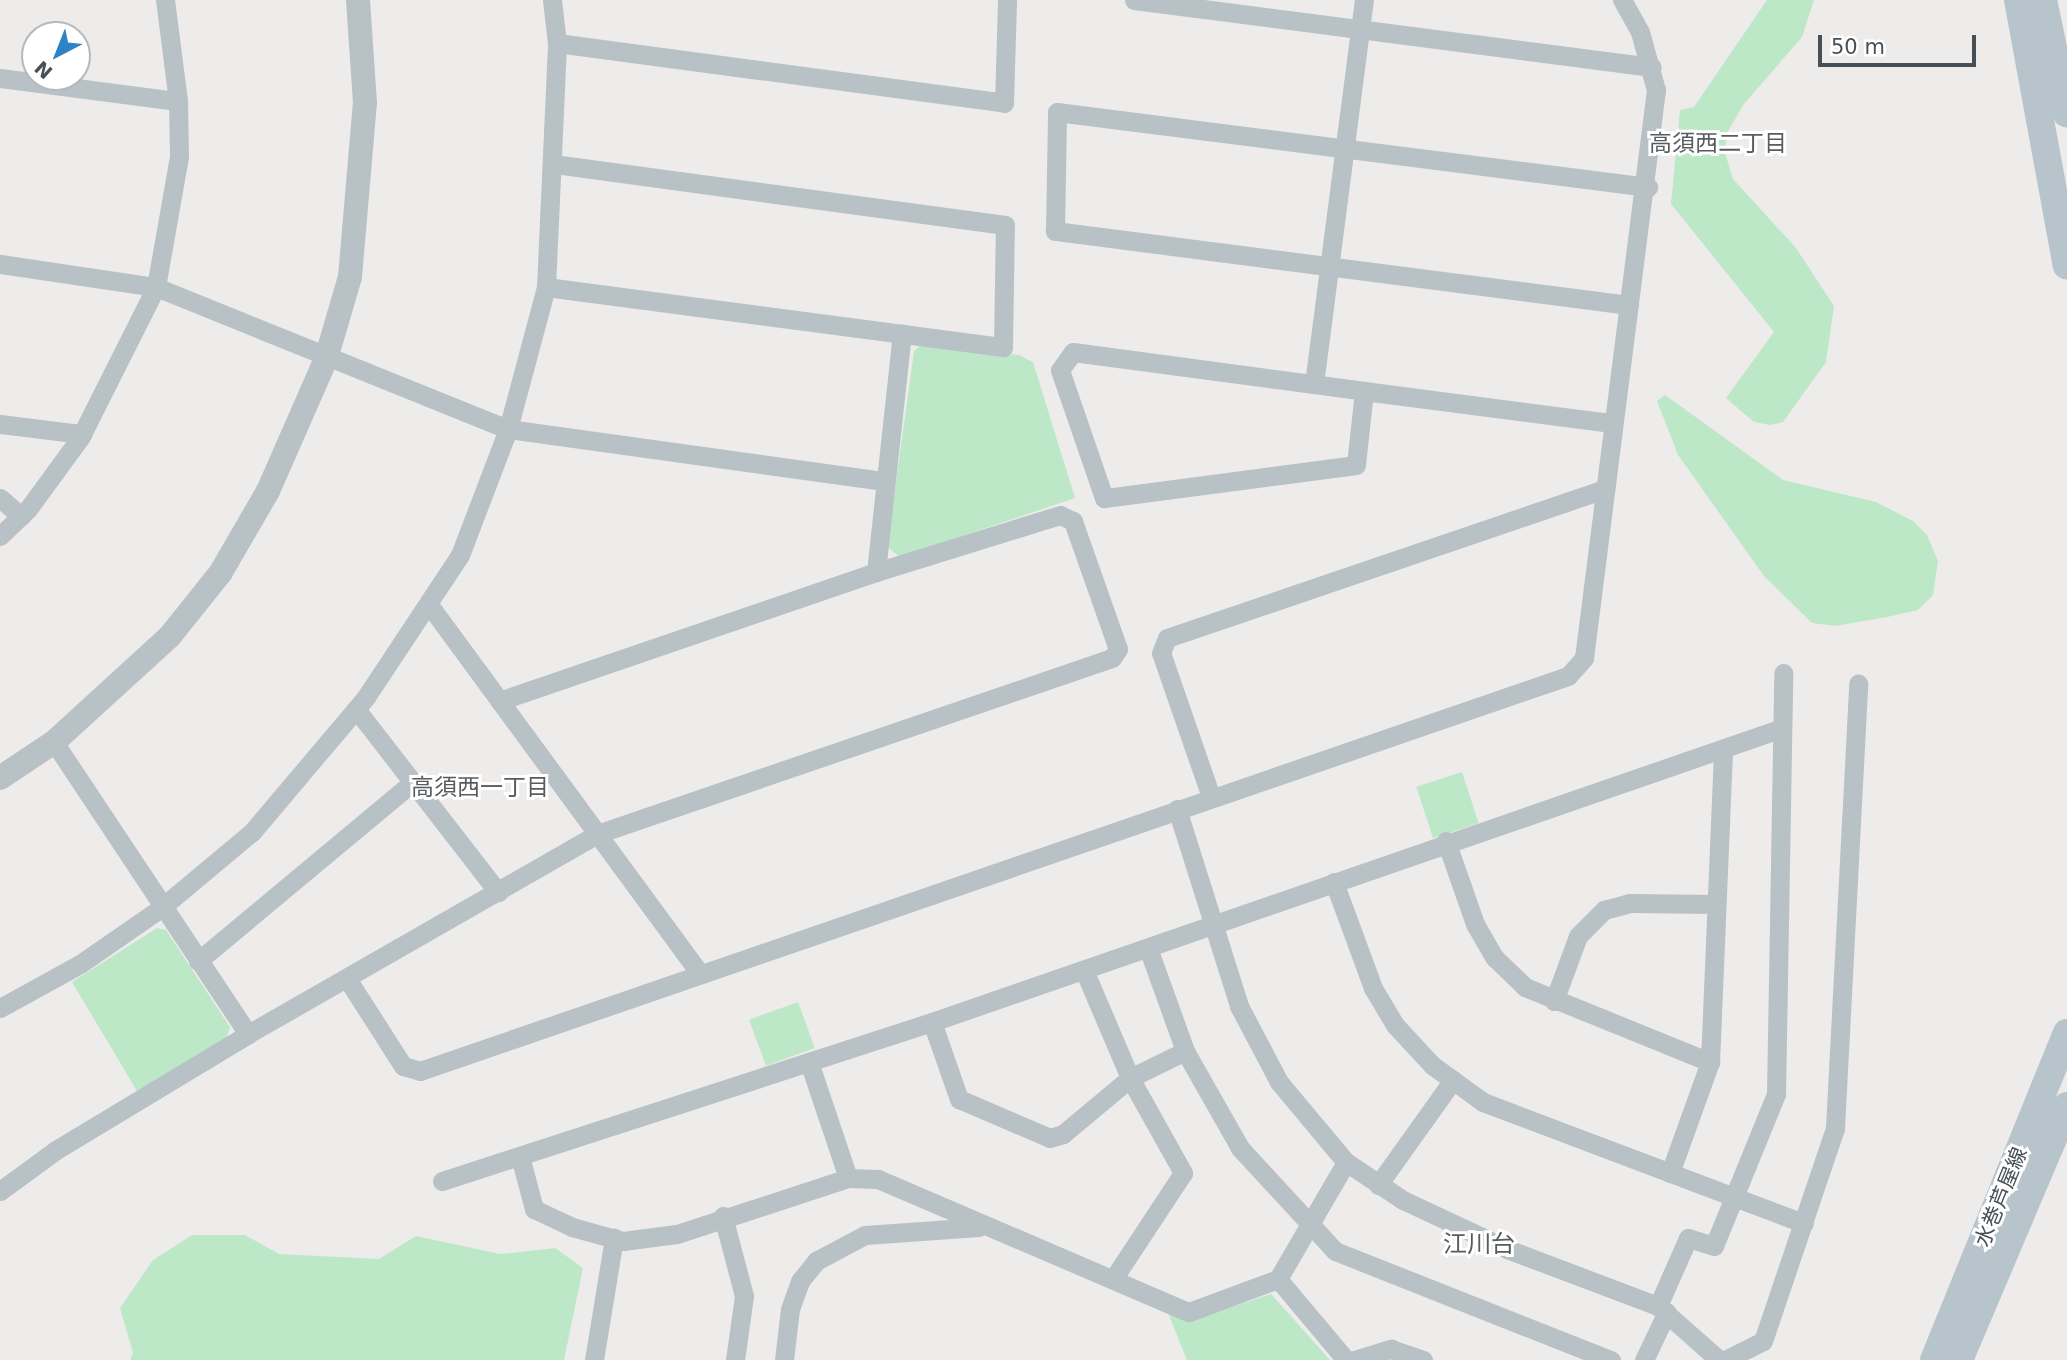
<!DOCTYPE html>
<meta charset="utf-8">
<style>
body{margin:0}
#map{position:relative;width:2067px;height:1360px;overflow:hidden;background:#eeebeb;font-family:"DejaVu Sans","Noto Sans JP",sans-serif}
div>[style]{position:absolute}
.green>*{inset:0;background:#bde8c8;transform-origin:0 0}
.minor>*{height:19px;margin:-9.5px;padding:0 9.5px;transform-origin:9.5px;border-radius:9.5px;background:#b8c1c6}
.tertiary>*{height:24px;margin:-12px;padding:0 12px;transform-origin:12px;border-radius:12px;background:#b8c1c6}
.secondary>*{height:28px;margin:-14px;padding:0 14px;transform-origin:14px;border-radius:14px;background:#b8c4cb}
span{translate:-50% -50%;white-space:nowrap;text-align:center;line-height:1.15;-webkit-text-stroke:6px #fff;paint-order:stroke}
.street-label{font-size:21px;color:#465056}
.neighbourhood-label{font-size:23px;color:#595c5f}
.quarter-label{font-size:24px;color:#595c5f}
.north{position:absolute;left:21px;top:21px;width:70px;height:70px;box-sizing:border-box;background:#fff;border:2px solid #b5b9bb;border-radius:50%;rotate:222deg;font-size:19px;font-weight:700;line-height:28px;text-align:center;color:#465056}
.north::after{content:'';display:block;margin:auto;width:24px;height:32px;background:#2d83c6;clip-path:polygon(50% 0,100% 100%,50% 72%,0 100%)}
.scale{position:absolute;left:1818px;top:35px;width:158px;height:32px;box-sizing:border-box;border:4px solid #465056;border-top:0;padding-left:9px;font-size:21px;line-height:24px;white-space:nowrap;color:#465056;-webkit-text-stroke:5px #fff;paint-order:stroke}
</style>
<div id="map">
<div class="green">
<div style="clip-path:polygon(1767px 0,1814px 0,1802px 37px,1744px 104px,1727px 133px,1725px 153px,1733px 179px,1796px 248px,1834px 306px,1826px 362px,1783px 422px,1770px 425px,1754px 422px,1726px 398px,1774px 332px,1671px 204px,1680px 110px,1694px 107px)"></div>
<div style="clip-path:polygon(923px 343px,1019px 355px,1033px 362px,1075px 498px,900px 557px,887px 547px,914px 351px)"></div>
<div style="clip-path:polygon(1665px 395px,1783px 480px,1876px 502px,1913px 521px,1927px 535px,1938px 561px,1933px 595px,1918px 610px,1887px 617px,1835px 626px,1812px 623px,1764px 576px,1678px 455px,1657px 401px)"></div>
<div style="left:1462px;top:772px;width:54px;height:48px;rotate:72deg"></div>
<div style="clip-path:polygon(157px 928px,166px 930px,230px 1027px,226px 1040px,137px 1091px,72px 982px)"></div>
<div style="left:798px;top:1002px;width:49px;height:52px;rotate:70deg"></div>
<div style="clip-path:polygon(192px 1235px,245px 1235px,279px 1254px,379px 1259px,416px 1236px,500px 1254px,555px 1248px,583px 1268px,564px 1360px,130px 1360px,133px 1353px,120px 1308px,153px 1260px)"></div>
<div style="clip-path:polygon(1271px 1294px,1330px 1360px,1187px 1360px,1168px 1313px,1190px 1321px)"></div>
</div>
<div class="minor">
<div style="left:1134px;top:0;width:522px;rotate:7.37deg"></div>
<div style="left:557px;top:43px;width:451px;rotate:7.6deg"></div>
<div style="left:1004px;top:103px;width:103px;rotate:-88.3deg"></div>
<div style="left:0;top:78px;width:179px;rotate:7.4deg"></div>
<div style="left:0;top:264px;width:158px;rotate:8.4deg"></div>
<div style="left:156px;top:287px;width:380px;rotate:22deg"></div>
<div style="left:508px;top:429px;width:378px;rotate:7.9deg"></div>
<div style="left:546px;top:287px;width:461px;rotate:7.5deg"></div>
<div style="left:1003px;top:347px;width:122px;rotate:-89.1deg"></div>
<div style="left:1005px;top:225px;width:456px;rotate:-172.3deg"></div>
<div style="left:1629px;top:305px;width:579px;rotate:-172.65deg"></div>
<div style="left:1055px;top:231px;width:119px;rotate:-89deg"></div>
<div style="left:1057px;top:112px;width:596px;rotate:7.23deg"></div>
<div style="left:1073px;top:352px;width:294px;rotate:7.6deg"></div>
<div style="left:1364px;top:391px;width:74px;rotate:96.2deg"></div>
<div style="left:1356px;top:465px;width:254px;rotate:172.5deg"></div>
<div style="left:1104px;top:498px;width:135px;rotate:-109deg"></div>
<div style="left:1060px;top:370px;width:22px;rotate:-54deg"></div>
<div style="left:1314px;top:384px;width:387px;rotate:-82.6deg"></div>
<div style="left:1364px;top:391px;width:250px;rotate:7.4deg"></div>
<div style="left:0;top:424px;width:83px;rotate:7deg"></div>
<div style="left:0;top:498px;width:28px;rotate:41deg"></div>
<div style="left:0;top:536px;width:39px;rotate:-44deg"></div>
<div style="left:28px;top:509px;width:88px;rotate:-53.8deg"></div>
<div style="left:80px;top:438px;width:169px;rotate:-63.3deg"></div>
<div style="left:156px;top:287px;width:133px;rotate:-80deg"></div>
<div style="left:179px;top:156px;width:55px;rotate:-91deg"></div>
<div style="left:178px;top:101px;width:102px;rotate:-97.3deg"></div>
<div style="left:876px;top:572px;width:240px;rotate:-83.8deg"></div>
<div style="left:430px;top:606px;width:456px;rotate:53.7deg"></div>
<div style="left:356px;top:709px;width:232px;rotate:52.2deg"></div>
<div style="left:54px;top:742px;width:351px;rotate:56.4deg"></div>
<div style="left:1211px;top:797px;width:152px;rotate:-109.1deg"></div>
<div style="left:1161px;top:653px;width:16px;rotate:-68deg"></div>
<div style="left:1167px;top:638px;width:463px;rotate:-18.8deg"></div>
<div style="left:1177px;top:809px;width:207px;rotate:72.5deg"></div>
<div style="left:1239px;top:1006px;width:86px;rotate:62.2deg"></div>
<div style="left:1279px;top:1082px;width:104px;rotate:50.1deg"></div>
<div style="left:1346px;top:1162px;width:69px;rotate:33.7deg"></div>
<div style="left:1403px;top:1200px;width:115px;rotate:25.2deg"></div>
<div style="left:1507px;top:1249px;width:161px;rotate:20.7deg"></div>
<div style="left:1658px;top:1306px;width:81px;rotate:41.5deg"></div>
<div style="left:1446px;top:841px;width:88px;rotate:70.7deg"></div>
<div style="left:1475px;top:924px;width:39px;rotate:60deg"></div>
<div style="left:1495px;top:958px;width:42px;rotate:44deg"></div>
<div style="left:1525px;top:987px;width:200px;rotate:22.1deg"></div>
<div style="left:1334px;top:882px;width:113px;rotate:69.8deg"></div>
<div style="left:1373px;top:988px;width:43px;rotate:59.3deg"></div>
<div style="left:1395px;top:1025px;width:54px;rotate:47.2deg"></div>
<div style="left:1432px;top:1065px;width:63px;rotate:36deg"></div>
<div style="left:1483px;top:1102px;width:343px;rotate:20.7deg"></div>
<div style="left:1148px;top:948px;width:109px;rotate:70.2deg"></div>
<div style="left:1185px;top:1051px;width:112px;rotate:60.4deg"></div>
<div style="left:1240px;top:1148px;width:140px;rotate:47.3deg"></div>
<div style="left:1335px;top:1251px;width:297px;rotate:21.6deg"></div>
<div style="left:198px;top:961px;width:280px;rotate:-39.8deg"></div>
<div style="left:1084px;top:970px;width:117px;rotate:66.9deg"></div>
<div style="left:1130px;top:1078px;width:109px;rotate:60.8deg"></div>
<div style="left:1183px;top:1173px;width:127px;rotate:123.4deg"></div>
<div style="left:348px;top:980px;width:102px;rotate:57.4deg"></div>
<div style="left:403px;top:1066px;width:18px;rotate:16deg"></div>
<div style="left:420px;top:1071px;width:1214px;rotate:-18.99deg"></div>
<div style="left:1568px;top:676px;width:24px;rotate:-48deg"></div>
<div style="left:1584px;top:658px;width:573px;rotate:-82.78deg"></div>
<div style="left:1656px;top:90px;width:60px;rotate:-105.4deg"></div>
<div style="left:1640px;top:32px;width:37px;rotate:-119deg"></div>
<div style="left:1554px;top:1001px;width:69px;rotate:-69.7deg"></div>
<div style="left:1578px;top:936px;width:37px;rotate:-45deg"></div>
<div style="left:1604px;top:910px;width:27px;rotate:-15deg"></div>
<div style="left:1630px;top:903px;width:85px;rotate:0.7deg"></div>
<div style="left:0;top:1008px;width:91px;rotate:-28.8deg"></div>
<div style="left:80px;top:964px;width:98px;rotate:-34.7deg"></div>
<div style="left:161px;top:908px;width:119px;rotate:-39.9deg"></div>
<div style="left:252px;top:832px;width:177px;rotate:-49.8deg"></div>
<div style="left:366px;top:697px;width:170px;rotate:-56.5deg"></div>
<div style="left:460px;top:555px;width:135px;rotate:-69.1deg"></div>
<div style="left:508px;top:429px;width:147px;rotate:-75deg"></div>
<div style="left:546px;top:287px;width:244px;rotate:-87.4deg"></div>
<div style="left:557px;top:43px;width:43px;rotate:-96.6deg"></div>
<div style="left:932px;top:1022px;width:82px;rotate:70.7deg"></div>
<div style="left:959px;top:1099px;width:99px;rotate:23.2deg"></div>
<div style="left:1050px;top:1138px;width:14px;rotate:-17deg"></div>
<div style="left:1063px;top:1134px;width:87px;rotate:-39.9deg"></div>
<div style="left:1130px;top:1078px;width:61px;rotate:-26.1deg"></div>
<div style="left:809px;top:1062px;width:122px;rotate:71.4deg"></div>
<div style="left:521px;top:1160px;width:51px;rotate:75.1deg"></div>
<div style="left:534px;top:1209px;width:42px;rotate:25.3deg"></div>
<div style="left:572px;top:1227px;width:53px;rotate:15.4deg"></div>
<div style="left:623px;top:1241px;width:54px;rotate:-7.4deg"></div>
<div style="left:677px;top:1234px;width:180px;rotate:-18.1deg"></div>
<div style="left:848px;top:1178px;width:30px;rotate:2deg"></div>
<div style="left:878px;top:1179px;width:338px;rotate:23.2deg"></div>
<div style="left:1189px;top:1312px;width:95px;rotate:-20.3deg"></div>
<div style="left:1278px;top:1279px;width:135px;rotate:-59.8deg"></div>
<div style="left:1670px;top:1173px;width:118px;rotate:-70.2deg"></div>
<div style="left:1710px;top:1062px;width:313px;rotate:-87.6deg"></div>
<div style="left:442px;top:1181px;width:515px;rotate:-17.98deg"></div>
<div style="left:932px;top:1022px;width:899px;rotate:-19.08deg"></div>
<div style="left:1378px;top:1185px;width:129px;rotate:-54.5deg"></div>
<div style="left:0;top:1191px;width:69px;rotate:-36.2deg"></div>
<div style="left:56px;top:1150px;width:224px;rotate:-31.1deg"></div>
<div style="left:248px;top:1034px;width:402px;rotate:-29.8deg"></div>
<div style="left:597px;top:834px;width:544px;rotate:-18.87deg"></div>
<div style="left:1112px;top:658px;width:11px;rotate:-56deg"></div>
<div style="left:1118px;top:649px;width:136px;rotate:-109.4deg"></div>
<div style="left:1073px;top:521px;width:14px;rotate:-155deg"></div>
<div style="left:1060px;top:515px;width:193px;rotate:162.8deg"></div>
<div style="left:876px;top:572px;width:398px;rotate:161.1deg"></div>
<div style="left:723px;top:1216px;width:83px;rotate:75.3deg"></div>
<div style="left:744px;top:1296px;width:65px;rotate:98deg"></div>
<div style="left:1278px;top:1279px;width:106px;rotate:50deg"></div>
<div style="left:1658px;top:1306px;width:74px;rotate:-66.2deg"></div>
<div style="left:1688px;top:1238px;width:27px;rotate:17deg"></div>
<div style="left:1714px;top:1246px;width:164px;rotate:-67.8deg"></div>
<div style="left:1776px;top:1094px;width:421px;rotate:-89deg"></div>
<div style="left:594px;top:1360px;width:124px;rotate:-80.7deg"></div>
<div style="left:784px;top:1360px;width:51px;rotate:-83.3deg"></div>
<div style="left:790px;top:1309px;width:30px;rotate:-70deg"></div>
<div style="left:800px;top:1281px;width:26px;rotate:-51deg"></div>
<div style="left:816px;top:1261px;width:55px;rotate:-28deg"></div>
<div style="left:865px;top:1235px;width:114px;rotate:-4deg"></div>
<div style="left:1354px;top:1360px;width:39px;rotate:-17deg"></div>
<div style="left:1391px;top:1349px;width:34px;rotate:19deg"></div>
<div style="left:1644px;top:1360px;width:53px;rotate:-64.4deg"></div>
<div style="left:1725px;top:1360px;width:42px;rotate:-26.6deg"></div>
<div style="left:1763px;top:1341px;width:225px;rotate:-71.3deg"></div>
<div style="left:1835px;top:1128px;width:445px;rotate:-87deg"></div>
</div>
<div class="tertiary">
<div style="left:0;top:778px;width:65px;rotate:-33.7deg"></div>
<div style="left:54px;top:742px;width:157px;rotate:-42.4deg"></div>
<div style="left:170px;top:636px;width:82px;rotate:-51.4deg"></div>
<div style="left:221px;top:572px;width:94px;rotate:-59.9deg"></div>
<div style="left:268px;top:491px;width:144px;rotate:-66.3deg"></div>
<div style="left:326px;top:359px;width:85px;rotate:-73.7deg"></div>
<div style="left:350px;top:277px;width:175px;rotate:-85.1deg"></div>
<div style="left:365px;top:103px;width:103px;rotate:-93.9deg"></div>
</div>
<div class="secondary">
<div style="left:2018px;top:0;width:270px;rotate:79.6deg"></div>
<div style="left:2043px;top:0;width:116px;rotate:78.1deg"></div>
<div style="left:1934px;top:1360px;width:353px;rotate:-67.9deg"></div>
<div style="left:1959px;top:1360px;width:276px;rotate:-67deg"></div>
</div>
<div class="street-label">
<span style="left:2001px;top:1197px;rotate:-68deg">水巻芦屋線</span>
</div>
<div class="neighbourhood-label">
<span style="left:1718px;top:143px">高須西二丁目</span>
<span style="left:480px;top:787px">高須西一丁目</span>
</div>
<div class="quarter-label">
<span style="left:1479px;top:1245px">江川台</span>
</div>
<div class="north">N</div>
<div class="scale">50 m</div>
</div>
